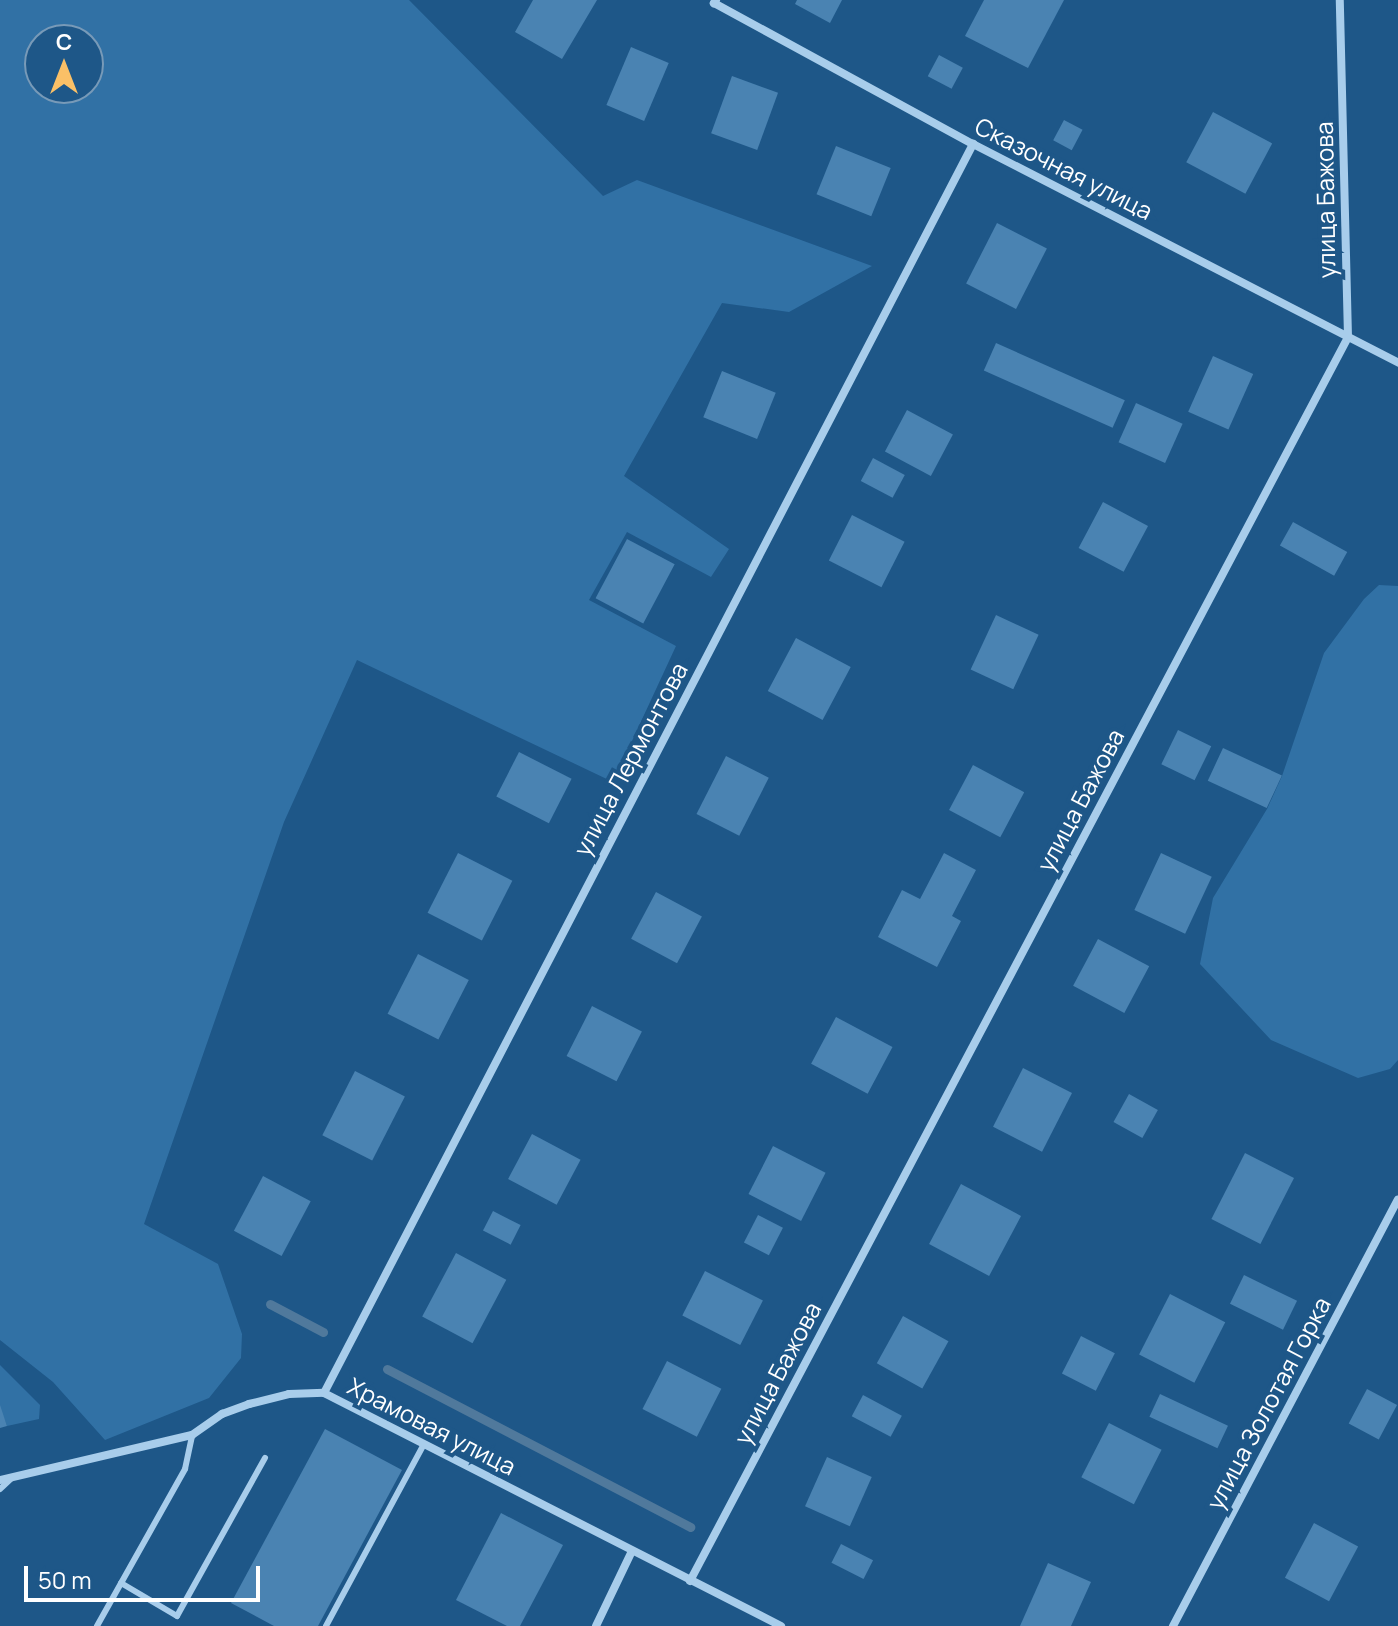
<!DOCTYPE html>
<meta charset="utf-8">
<style>
body{margin:0}
#map{position:relative;width:1398px;height:1626px;overflow:hidden;background:#1e5788;font-family:Manrope,sans-serif}
div>[style]{position:absolute}
.green>*{inset:0;background:#3171a5}
.stream>*{height:9px;margin:-4.5px;padding:0 4.5px;transform-origin:4.5px;border-radius:4.5px;background:#50799c}
.building>*{inset:0;background:#4a83b2;transform-origin:0 0}
.service>*{height:6px;margin:-3px;padding:0 3px;transform-origin:3px;border-radius:3px;background:#a8cdeb}
.minor>*{height:8px;margin:-4px;padding:0 4px;transform-origin:4px;border-radius:4px;background:#a8cdeb}
span{translate:-50% -50%;white-space:nowrap;text-align:center;line-height:1.15;-webkit-text-stroke:8px #1e5788;paint-order:stroke}
.street-label{font-size:24px;color:#fff}
.north{position:absolute;left:24px;top:24px;width:80px;height:80px;box-sizing:border-box;background:#1e5788;border:2px solid #789ab8;border-radius:50%;rotate:0deg;font-size:22px;font-weight:700;line-height:32px;text-align:center;color:#fff}
.north::after{content:'';display:block;margin:auto;width:28px;height:36px;background:#fac067;clip-path:polygon(50% 0,100% 100%,50% 72%,0 100%)}
.scale{position:absolute;left:24px;top:1566px;width:236px;height:36px;box-sizing:border-box;border:4px solid #fff;border-top:0;padding-left:10px;font-size:24px;line-height:28px;white-space:nowrap;color:#fff;-webkit-text-stroke:6px #1e5788;paint-order:stroke}
</style>
<div id="map">
<div class="green">
<div style="clip-path:polygon(evenodd,0 0,409px 0,603px 196px,637px 180px,872px 266px,789px 312px,722px 303px,624px 476px,729px 549px,711px 577px,627px 532px,589px 600px,676px 646px,613px 782px,357px 660px,284px 822px,144px 1224px,218px 1264px,242px 1334px,241px 1358px,209px 1398px,105px 1440px,53px 1382px,0 1340px,0 0,40px 40px,88px 40px,88px 88px,40px 88px,40px 40px)"></div>
<div style="clip-path:polygon(1379px 585px,1398px 586px,1398px 1060px,1390px 1069px,1358px 1078px,1271px 1040px,1200px 964px,1213px 898px,1267px 809px,1282px 776px,1324px 653px,1364px 599px)"></div>
<div style="clip-path:polygon(0 1365px,40px 1405px,39px 1419px,7px 1426px,0 1408px)"></div>
</div>
<div class="stream">
<div style="left:270px;top:1304px;width:60px;rotate:27.8deg"></div>
<div style="left:387px;top:1369px;width:342px;rotate:27.5deg"></div>
</div>
<div class="building">
<div style="clip-path:polygon(533px 0,597px 0,562px 59px,515px 32px)"></div>
<div style="clip-path:polygon(797px 0,842px 0,830px 23px,795px 4px)"></div>
<div style="clip-path:polygon(984px 0,1064px 0,1028px 68px,965px 36px)"></div>
<div style="left:631px;top:47px;width:41px;height:63px;rotate:23deg"></div>
<div style="left:939px;top:55px;width:27px;height:24px;rotate:28deg"></div>
<div style="left:732px;top:76px;width:49px;height:61px;rotate:20deg"></div>
<div style="left:1213px;top:112px;width:67px;height:57px;rotate:28deg"></div>
<div style="left:1064px;top:120px;width:21px;height:23px;rotate:28deg"></div>
<div style="left:836px;top:146px;width:59px;height:52px;rotate:22deg"></div>
<div style="left:997px;top:223px;width:56px;height:68px;rotate:27deg"></div>
<div style="left:996px;top:343px;width:141px;height:30px;rotate:24deg"></div>
<div style="left:1213px;top:356px;width:44px;height:61px;rotate:24deg"></div>
<div style="left:722px;top:371px;width:58px;height:50px;rotate:22deg"></div>
<div style="left:1136px;top:403px;width:51px;height:43px;rotate:24deg"></div>
<div style="left:907px;top:410px;width:52px;height:47px;rotate:28deg"></div>
<div style="left:873px;top:458px;width:36px;height:26px;rotate:28deg"></div>
<div style="left:1103px;top:502px;width:51px;height:52px;rotate:28deg"></div>
<div style="left:852px;top:515px;width:59px;height:51px;rotate:27deg"></div>
<div style="left:1293px;top:522px;width:62px;height:27px;rotate:29deg"></div>
<div style="left:627px;top:539px;width:54px;height:67px;rotate:28deg"></div>
<div style="left:996px;top:615px;width:47px;height:60px;rotate:25deg"></div>
<div style="left:796px;top:638px;width:62px;height:60px;rotate:28deg"></div>
<div style="left:1178px;top:730px;width:37px;height:38px;rotate:26deg"></div>
<div style="left:1223px;top:748px;width:65px;height:36px;rotate:25deg"></div>
<div style="left:519px;top:752px;width:59px;height:50px;rotate:27deg"></div>
<div style="left:726px;top:756px;width:48px;height:65px;rotate:27deg"></div>
<div style="left:973px;top:765px;width:58px;height:51px;rotate:28deg"></div>
<div style="left:458px;top:853px;width:61px;height:67px;rotate:27deg"></div>
<div style="clip-path:polygon(944px 853px,976px 870px,952px 916px,961px 921px,937px 967px,878px 937px,902px 890px,920px 899px)"></div>
<div style="left:1161px;top:853px;width:56px;height:63px;rotate:25deg"></div>
<div style="left:656px;top:892px;width:52px;height:53px;rotate:28deg"></div>
<div style="left:1098px;top:939px;width:58px;height:53px;rotate:28deg"></div>
<div style="left:418px;top:954px;width:57px;height:67px;rotate:27deg"></div>
<div style="left:592px;top:1006px;width:56px;height:56px;rotate:27deg"></div>
<div style="left:836px;top:1017px;width:64px;height:53px;rotate:28deg"></div>
<div style="left:1023px;top:1068px;width:55px;height:66px;rotate:27deg"></div>
<div style="left:355px;top:1071px;width:56px;height:72px;rotate:27deg"></div>
<div style="left:1129px;top:1094px;width:33px;height:32px;rotate:29deg"></div>
<div style="left:532px;top:1134px;width:55px;height:51px;rotate:28deg"></div>
<div style="left:773px;top:1146px;width:59px;height:54px;rotate:27deg"></div>
<div style="left:1245px;top:1153px;width:55px;height:74px;rotate:27deg"></div>
<div style="left:263px;top:1176px;width:54px;height:62px;rotate:28deg"></div>
<div style="left:961px;top:1184px;width:68px;height:68px;rotate:28deg"></div>
<div style="left:493px;top:1211px;width:31px;height:22px;rotate:27deg"></div>
<div style="left:758px;top:1215px;width:28px;height:31px;rotate:27deg"></div>
<div style="left:456px;top:1253px;width:57px;height:72px;rotate:28deg"></div>
<div style="left:705px;top:1271px;width:65px;height:50px;rotate:27deg"></div>
<div style="left:1244px;top:1275px;width:59px;height:32px;rotate:26deg"></div>
<div style="left:1170px;top:1294px;width:62px;height:68px;rotate:27deg"></div>
<div style="left:903px;top:1316px;width:52px;height:54px;rotate:29deg"></div>
<div style="left:1081px;top:1336px;width:38px;height:42px;rotate:27deg"></div>
<div style="left:667px;top:1361px;width:61px;height:54px;rotate:27deg"></div>
<div style="left:1367px;top:1389px;width:34px;height:39px;rotate:28deg"></div>
<div style="left:1160px;top:1394px;width:75px;height:25px;rotate:25deg"></div>
<div style="left:863px;top:1395px;width:44px;height:24px;rotate:28deg"></div>
<div style="clip-path:polygon(0 1405px,7px 1426px,0 1428px)"></div>
<div style="left:1109px;top:1423px;width:59px;height:61px;rotate:27deg"></div>
<div style="clip-path:polygon(325px 1429px,402px 1470px,318px 1626px,274px 1626px,231px 1603px)"></div>
<div style="left:827px;top:1457px;width:49px;height:54px;rotate:24deg"></div>
<div style="clip-path:polygon(501px 1513px,563px 1545px,520px 1626px,507px 1626px,456px 1600px)"></div>
<div style="left:1314px;top:1523px;width:50px;height:62px;rotate:28deg"></div>
<div style="left:841px;top:1544px;width:36px;height:21px;rotate:27deg"></div>
<div style="clip-path:polygon(1048px 1563px,1091px 1582px,1071px 1626px,1020px 1626px)"></div>
</div>
<div class="service">
<div style="left:0;top:1489px;width:16px;rotate:-43deg"></div>
<div style="left:121px;top:1583px;width:65px;rotate:30.5deg"></div>
<div style="left:177px;top:1616px;width:181px;rotate:-60.9deg"></div>
<div style="left:97px;top:1626px;width:180px;rotate:-60.7deg"></div>
<div style="left:185px;top:1469px;width:35px;rotate:-78deg"></div>
<div style="left:326px;top:1626px;width:207px;rotate:-61.7deg"></div>
</div>
<div class="minor">
<div style="left:716px;top:0;width:4px;rotate:124deg"></div>
<div style="left:714px;top:3px;width:295px;rotate:28.6deg"></div>
<div style="left:973px;top:144px;width:478px;rotate:27.2deg"></div>
<div style="left:324px;top:1393px;width:1408px;rotate:-62.54deg"></div>
<div style="left:0;top:1480px;width:197px;rotate:-13.2deg"></div>
<div style="left:192px;top:1435px;width:37px;rotate:-35deg"></div>
<div style="left:222px;top:1414px;width:29px;rotate:-20deg"></div>
<div style="left:249px;top:1404px;width:41px;rotate:-14deg"></div>
<div style="left:289px;top:1394px;width:35px;rotate:-2deg"></div>
<div style="left:324px;top:1393px;width:513px;rotate:27.01deg"></div>
<div style="left:690px;top:1581px;width:1407px;rotate:-62.12deg"></div>
<div style="left:1348px;top:337px;width:337px;rotate:-91.4deg"></div>
<div style="left:596px;top:1626px;width:83px;rotate:-64.4deg"></div>
<div style="left:1173px;top:1626px;width:482px;rotate:-62.2deg"></div>
</div>
<div class="street-label">
<span style="left:1064px;top:168px;rotate:27deg">Сказочная улица</span>
<span style="left:1325px;top:200px;rotate:-91deg">улица Бажова</span>
<span style="left:630px;top:759px;rotate:-62deg">улица Лермонтова</span>
<span style="left:1080px;top:800px;rotate:-62deg">улица Бажова</span>
<span style="left:777px;top:1373px;rotate:-62deg">улица Бажова</span>
<span style="left:1268px;top:1403px;rotate:-62deg">улица Золотая Горка</span>
<span style="left:432px;top:1426px;rotate:27deg">Храмовая улица</span>
</div>
<div class="north">С</div>
<div class="scale">50 m</div>
</div>
